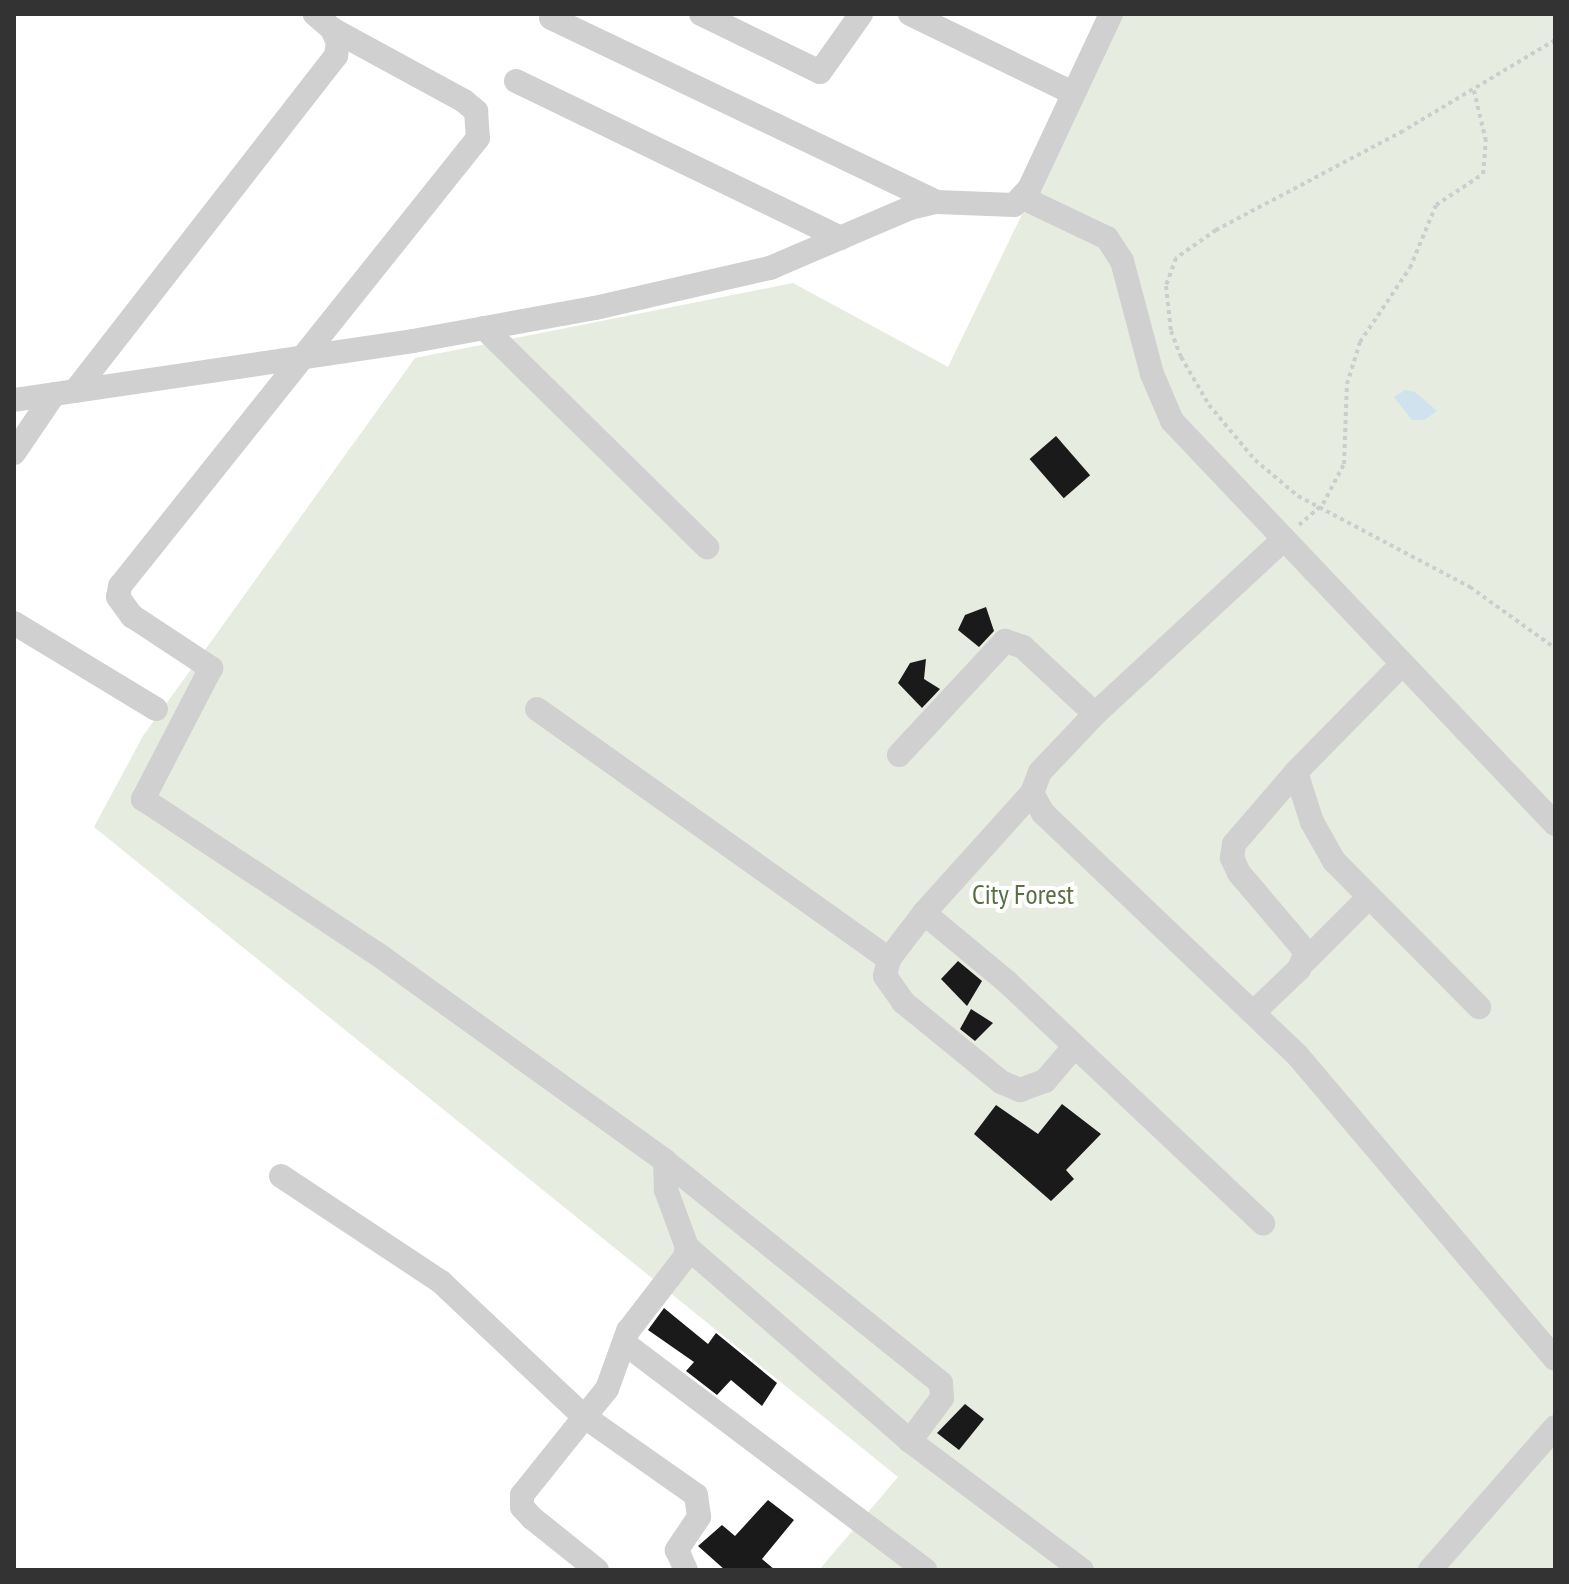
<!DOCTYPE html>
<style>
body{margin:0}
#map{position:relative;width:1569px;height:1584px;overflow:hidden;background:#fff;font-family:"PT Sans Narrow",sans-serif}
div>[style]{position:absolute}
.green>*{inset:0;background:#e6ecdf}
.water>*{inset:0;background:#cfe2ee}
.building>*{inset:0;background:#1a1a1a;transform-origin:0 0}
.path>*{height:4px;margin-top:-2px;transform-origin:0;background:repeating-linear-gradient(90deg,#cdcdcd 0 4px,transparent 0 8px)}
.minor>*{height:24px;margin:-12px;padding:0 12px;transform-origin:12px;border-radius:12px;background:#d0d0d0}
span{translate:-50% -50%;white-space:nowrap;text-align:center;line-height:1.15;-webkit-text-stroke:8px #fff;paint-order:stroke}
.park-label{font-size:28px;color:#56703f}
.frame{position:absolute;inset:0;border:16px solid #333;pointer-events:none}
</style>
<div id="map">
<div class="green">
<div style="clip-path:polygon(1119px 14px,1555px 14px,1555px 1570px,819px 1570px,898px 1477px,94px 827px,143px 736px,415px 358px,793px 283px,948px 367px)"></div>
</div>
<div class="water">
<div style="clip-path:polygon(1405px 390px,1415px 392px,1437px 411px,1424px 420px,1412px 420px,1394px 397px)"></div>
</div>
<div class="building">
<div style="left:1056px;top:436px;width:52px;height:35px;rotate:49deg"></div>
<div style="clip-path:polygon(986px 607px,994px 631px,979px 647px,958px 630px,965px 615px)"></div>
<div style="clip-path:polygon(926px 659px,924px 679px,940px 689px,922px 708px,898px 683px,910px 663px)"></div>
<div style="clip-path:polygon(958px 961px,982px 981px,967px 1006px,941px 979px)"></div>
<div style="clip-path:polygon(971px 1009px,993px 1023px,975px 1041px,960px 1029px)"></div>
<div style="clip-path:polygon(1062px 1104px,1101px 1134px,1066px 1170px,1074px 1179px,1051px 1201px,974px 1134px,996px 1105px,1038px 1134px)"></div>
<div style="clip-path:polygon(664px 1308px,708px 1344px,716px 1333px,777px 1383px,762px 1406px,731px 1380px,717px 1395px,686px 1371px,694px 1362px,648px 1330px)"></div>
<div style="clip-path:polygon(965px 1404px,984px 1419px,959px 1450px,937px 1433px)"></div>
<div style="clip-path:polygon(768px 1500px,794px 1520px,762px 1559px,775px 1570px,725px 1570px,698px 1546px,722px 1525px,735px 1536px)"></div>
</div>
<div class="path">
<div style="left:1555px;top:40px;width:177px;rotate:149.1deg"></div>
<div style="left:1403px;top:131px;width:212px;rotate:152.1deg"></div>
<div style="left:1216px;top:230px;width:49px;rotate:145deg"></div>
<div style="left:1176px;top:258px;width:30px;rotate:110deg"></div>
<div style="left:1166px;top:286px;width:45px;rotate:83.7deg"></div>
<div style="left:1171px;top:331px;width:28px;rotate:69deg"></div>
<div style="left:1181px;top:357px;width:56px;rotate:59.7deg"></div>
<div style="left:1209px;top:405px;width:72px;rotate:50.1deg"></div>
<div style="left:1255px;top:460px;width:56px;rotate:39.9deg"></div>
<div style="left:1298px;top:496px;width:195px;rotate:27.9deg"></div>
<div style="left:1470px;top:587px;width:105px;rotate:35.7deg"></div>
<div style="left:1299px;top:525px;width:32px;rotate:-41deg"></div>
<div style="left:1323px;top:504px;width:45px;rotate:-62.3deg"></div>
<div style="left:1344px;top:464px;width:80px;rotate:-87.9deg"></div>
<div style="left:1347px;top:384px;width:44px;rotate:-72.8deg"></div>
<div style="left:1360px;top:342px;width:89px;rotate:-56deg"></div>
<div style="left:1410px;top:268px;width:68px;rotate:-67.6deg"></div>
<div style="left:1436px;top:205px;width:56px;rotate:-33.4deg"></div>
<div style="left:1483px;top:174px;width:33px;rotate:-85deg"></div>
<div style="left:1486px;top:141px;width:56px;rotate:-103.5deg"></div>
</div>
<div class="minor">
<div style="left:701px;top:14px;width:132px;rotate:26deg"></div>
<div style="left:820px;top:72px;width:71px;rotate:-54.7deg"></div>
<div style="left:910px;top:14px;width:181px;rotate:25.9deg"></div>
<div style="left:551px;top:18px;width:427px;rotate:25.5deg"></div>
<div style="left:332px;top:29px;width:150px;rotate:28.6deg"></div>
<div style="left:464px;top:101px;width:16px;rotate:40deg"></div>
<div style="left:476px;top:111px;width:27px;rotate:86deg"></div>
<div style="left:478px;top:138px;width:573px;rotate:128.63deg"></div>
<div style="left:120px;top:586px;width:11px;rotate:100deg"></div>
<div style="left:118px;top:597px;width:24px;rotate:54deg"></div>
<div style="left:132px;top:616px;width:95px;rotate:33.4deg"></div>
<div style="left:211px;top:668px;width:148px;rotate:117.4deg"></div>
<div style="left:143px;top:799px;width:279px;rotate:33.5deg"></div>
<div style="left:376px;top:953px;width:356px;rotate:35.7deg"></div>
<div style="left:665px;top:1161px;width:354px;rotate:38.8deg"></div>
<div style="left:941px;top:1383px;width:15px;rotate:86deg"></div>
<div style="left:942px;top:1398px;width:54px;rotate:126.7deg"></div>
<div style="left:516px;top:81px;width:361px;rotate:25.8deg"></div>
<div style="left:1023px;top:198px;width:93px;rotate:25.5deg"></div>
<div style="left:1107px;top:238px;width:27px;rotate:57deg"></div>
<div style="left:1122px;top:261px;width:117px;rotate:75.1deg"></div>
<div style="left:1152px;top:374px;width:51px;rotate:66.9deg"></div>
<div style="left:1172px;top:421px;width:556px;rotate:46.46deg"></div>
<div style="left:484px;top:328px;width:313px;rotate:44.5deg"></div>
<div style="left:75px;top:391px;width:425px;rotate:-52.1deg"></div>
<div style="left:336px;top:56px;width:14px;rotate:-82deg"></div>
<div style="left:338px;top:42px;width:14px;rotate:-115deg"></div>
<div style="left:332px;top:29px;width:23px;rotate:-139deg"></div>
<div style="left:14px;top:400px;width:403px;rotate:-8.4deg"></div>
<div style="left:413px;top:341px;width:185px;rotate:-10.3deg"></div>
<div style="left:595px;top:308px;width:180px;rotate:-12.9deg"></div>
<div style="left:770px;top:268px;width:152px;rotate:-23.2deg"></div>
<div style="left:910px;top:208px;width:27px;rotate:-13deg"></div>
<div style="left:936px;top:202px;width:78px;rotate:2.2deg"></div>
<div style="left:1014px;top:205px;width:22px;rotate:-47deg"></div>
<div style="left:1029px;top:189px;width:193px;rotate:-64.9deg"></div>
<div style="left:14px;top:453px;width:71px;rotate:-55.9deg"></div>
<div style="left:1284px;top:539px;width:258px;rotate:137.2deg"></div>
<div style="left:1095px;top:714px;width:80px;rotate:133.5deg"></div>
<div style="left:1040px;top:772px;width:22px;rotate:111deg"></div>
<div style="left:1032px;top:793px;width:23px;rotate:61deg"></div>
<div style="left:1043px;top:813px;width:352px;rotate:43.6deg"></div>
<div style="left:1298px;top:1056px;width:397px;rotate:49.7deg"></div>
<div style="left:14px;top:623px;width:166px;rotate:31.2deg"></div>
<div style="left:537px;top:709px;width:432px;rotate:35.4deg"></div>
<div style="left:899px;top:755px;width:156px;rotate:-47.1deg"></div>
<div style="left:1005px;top:641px;width:19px;rotate:18deg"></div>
<div style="left:1023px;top:647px;width:98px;rotate:42.9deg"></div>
<div style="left:1296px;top:772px;width:52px;rotate:72.3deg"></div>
<div style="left:1312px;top:822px;width:45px;rotate:60.6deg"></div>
<div style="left:1334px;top:861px;width:206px;rotate:45.2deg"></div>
<div style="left:1032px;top:793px;width:161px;rotate:132deg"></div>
<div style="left:924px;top:913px;width:58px;rotate:127.3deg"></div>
<div style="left:889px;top:959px;width:17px;rotate:103deg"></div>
<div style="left:885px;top:976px;width:32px;rotate:55deg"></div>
<div style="left:903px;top:1002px;width:127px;rotate:39.2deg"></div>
<div style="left:1001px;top:1082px;width:21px;rotate:23deg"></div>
<div style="left:1020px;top:1090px;width:27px;rotate:-20deg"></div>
<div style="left:1045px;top:1081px;width:43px;rotate:-49.7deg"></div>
<div style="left:924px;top:913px;width:108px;rotate:39.7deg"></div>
<div style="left:1007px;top:982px;width:352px;rotate:43.3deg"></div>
<div style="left:1305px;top:961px;width:88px;rotate:-45deg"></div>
<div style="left:1254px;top:1012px;width:62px;rotate:-43.7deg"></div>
<div style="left:1299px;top:969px;width:18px;rotate:-68deg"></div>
<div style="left:1306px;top:952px;width:104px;rotate:-130.3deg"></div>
<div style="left:1239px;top:873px;width:17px;rotate:-115deg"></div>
<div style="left:1232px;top:858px;width:14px;rotate:-82deg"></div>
<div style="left:1234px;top:844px;width:95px;rotate:-49.3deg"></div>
<div style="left:1296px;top:772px;width:150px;rotate:-45.5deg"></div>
<div style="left:281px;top:1176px;width:192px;rotate:33.5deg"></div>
<div style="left:441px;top:1282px;width:194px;rotate:43.3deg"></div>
<div style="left:582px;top:1415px;width:139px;rotate:35.1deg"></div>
<div style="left:696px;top:1495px;width:22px;rotate:82deg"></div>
<div style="left:699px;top:1517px;width:40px;rotate:124deg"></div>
<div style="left:677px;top:1550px;width:22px;rotate:66deg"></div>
<div style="left:687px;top:1247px;width:296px;rotate:41deg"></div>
<div style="left:910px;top:1441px;width:215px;rotate:36.9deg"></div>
<div style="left:624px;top:1343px;width:377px;rotate:37deg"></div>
<div style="left:597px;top:1570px;width:83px;rotate:-141.3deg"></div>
<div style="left:532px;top:1518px;width:15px;rotate:-132deg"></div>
<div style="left:522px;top:1507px;width:12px;rotate:-90deg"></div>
<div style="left:522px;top:1495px;width:136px;rotate:-51.3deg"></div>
<div style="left:607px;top:1389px;width:62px;rotate:-70.1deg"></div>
<div style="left:628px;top:1331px;width:93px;rotate:-52.4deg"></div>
<div style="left:685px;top:1257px;width:10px;rotate:-79deg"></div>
<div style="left:687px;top:1247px;width:61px;rotate:-110.2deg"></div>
<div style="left:666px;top:1190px;width:29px;rotate:-92deg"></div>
<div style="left:1430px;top:1570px;width:190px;rotate:-48.8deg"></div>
</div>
<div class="park-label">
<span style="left:1023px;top:894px">City Forest</span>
</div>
<div class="frame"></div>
</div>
